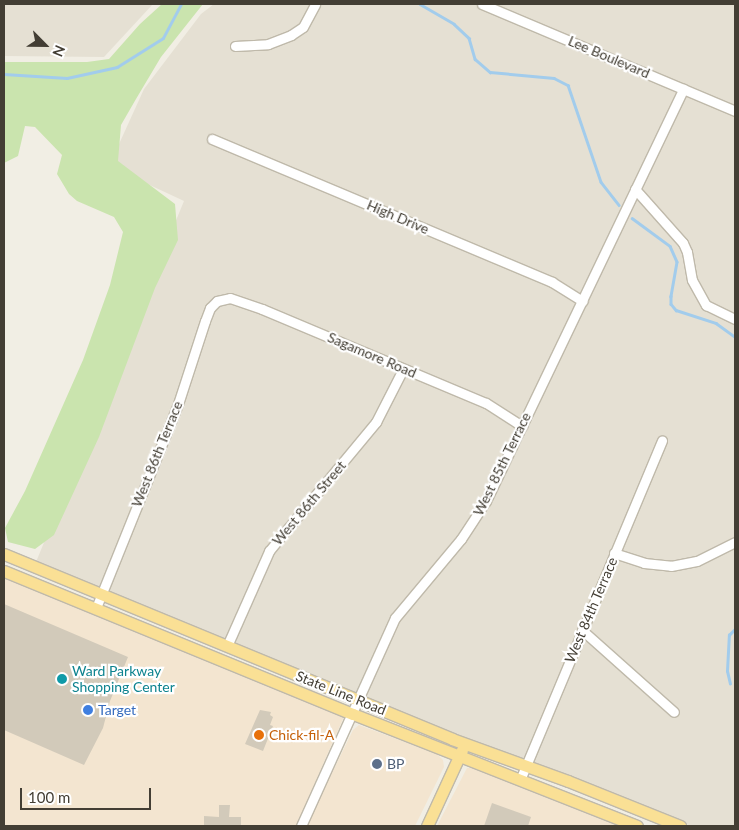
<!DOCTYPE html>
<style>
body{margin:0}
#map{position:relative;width:739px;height:830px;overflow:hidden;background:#f1eee4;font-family:Lato,sans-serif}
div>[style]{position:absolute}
.residential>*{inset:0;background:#e5e0d3}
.commercial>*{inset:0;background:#f3e5d0}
.green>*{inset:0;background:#cae4ae}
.stream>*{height:2.5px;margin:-1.25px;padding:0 1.25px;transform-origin:1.25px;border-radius:1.25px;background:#a2ccec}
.building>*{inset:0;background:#d2caba}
.roads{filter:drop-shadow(1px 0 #bfb9aa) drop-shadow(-1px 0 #bfb9aa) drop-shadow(0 1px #bfb9aa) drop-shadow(0 -1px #bfb9aa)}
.minor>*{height:9px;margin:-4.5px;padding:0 4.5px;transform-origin:4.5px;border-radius:4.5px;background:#fff}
.major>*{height:11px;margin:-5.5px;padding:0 5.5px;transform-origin:5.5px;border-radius:5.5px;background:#fae095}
.dots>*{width:14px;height:14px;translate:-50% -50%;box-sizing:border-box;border:2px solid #fff;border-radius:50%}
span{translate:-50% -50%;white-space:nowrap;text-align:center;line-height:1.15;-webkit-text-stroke:4.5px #fff;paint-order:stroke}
.street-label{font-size:14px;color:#433e34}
.culture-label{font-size:14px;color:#0d838f}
.left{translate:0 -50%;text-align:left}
.shop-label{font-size:14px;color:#366cbe}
.food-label{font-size:14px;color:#c56008}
.service-label{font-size:14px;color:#4e5e75}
.frame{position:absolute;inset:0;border:5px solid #433e34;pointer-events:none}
.north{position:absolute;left:20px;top:20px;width:50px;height:50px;-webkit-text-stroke:4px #fff;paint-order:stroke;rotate:113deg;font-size:14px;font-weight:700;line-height:20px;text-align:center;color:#433e34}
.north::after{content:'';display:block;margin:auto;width:18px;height:22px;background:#433e34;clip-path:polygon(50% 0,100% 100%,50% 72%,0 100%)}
.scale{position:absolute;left:20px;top:788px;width:131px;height:22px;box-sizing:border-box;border:2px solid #433e34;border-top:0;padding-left:6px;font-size:15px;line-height:18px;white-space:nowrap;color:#433e34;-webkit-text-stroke:4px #fff;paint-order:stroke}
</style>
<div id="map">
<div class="residential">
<div style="clip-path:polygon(4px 4px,153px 4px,104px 57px,4px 56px)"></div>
<div style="clip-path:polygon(214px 4px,735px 4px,735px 826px,691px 826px,398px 711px,36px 562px,184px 201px,109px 166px,144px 89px,201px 14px)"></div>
</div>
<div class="commercial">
<div style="clip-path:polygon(4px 574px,346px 712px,296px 826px,4px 826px)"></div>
<div style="clip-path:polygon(359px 725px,437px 754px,443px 760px,444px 767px,415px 826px,306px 826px,353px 730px)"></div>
<div style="clip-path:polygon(467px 768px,474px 768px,620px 826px,437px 826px)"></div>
</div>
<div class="green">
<div style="clip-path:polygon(162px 4px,203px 4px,161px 57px,136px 99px,121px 125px,118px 161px,175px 204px,178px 240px,155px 288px,99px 437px,54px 535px,35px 549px,8px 542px,5px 528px,25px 491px,83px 360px,110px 285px,123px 232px,114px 217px,77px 201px,69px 194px,57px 174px,62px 155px,35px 127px,25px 126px,18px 156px,4px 163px,4px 62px,87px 62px,109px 59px,140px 24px)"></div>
</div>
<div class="stream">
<div style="left:420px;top:4px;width:39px;rotate:30deg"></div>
<div style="left:454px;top:24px;width:21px;rotate:43deg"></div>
<div style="left:469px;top:38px;width:22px;rotate:74deg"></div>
<div style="left:475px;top:59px;width:20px;rotate:41deg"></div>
<div style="left:490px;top:72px;width:64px;rotate:5.4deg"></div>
<div style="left:554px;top:78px;width:16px;rotate:27deg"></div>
<div style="left:568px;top:85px;width:102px;rotate:71.2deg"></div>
<div style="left:601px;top:182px;width:29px;rotate:52deg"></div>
<div style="left:4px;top:74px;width:63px;rotate:3.6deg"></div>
<div style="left:67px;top:78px;width:51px;rotate:-12.4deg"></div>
<div style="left:117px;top:67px;width:54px;rotate:-32.2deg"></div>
<div style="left:163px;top:38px;width:38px;rotate:-62deg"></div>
<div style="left:632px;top:218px;width:47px;rotate:36.4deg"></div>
<div style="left:670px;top:246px;width:17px;rotate:66deg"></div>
<div style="left:677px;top:262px;width:35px;rotate:100deg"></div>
<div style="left:671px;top:296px;width:8px;rotate:90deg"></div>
<div style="left:671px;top:304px;width:8px;rotate:50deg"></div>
<div style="left:676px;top:310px;width:42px;rotate:18deg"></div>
<div style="left:716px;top:323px;width:24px;rotate:36deg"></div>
<div style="left:730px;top:684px;width:13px;rotate:-103deg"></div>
<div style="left:727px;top:671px;width:36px;rotate:-87deg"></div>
<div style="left:729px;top:635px;width:8px;rotate:-45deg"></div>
</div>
<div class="building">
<div style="clip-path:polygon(4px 604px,128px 657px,110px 701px,103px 728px,84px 765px,4px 730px)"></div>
<div style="clip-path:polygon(260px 710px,271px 712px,270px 715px,273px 717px,270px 725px,273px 726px,263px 751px,245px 744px)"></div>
<div style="clip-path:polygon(492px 803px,531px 817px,528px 826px,484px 826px)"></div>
<div style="clip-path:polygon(219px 805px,230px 805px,229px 817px,241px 817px,241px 826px,204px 826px,204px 816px,219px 817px)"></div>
</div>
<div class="roads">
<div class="minor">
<div style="left:482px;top:4px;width:275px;rotate:22.9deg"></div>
<div style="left:235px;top:46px;width:33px;rotate:-3deg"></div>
<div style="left:268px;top:44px;width:25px;rotate:-21deg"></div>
<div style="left:291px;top:35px;width:14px;rotate:-34deg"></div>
<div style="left:303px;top:27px;width:26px;rotate:-62deg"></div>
<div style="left:212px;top:139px;width:369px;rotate:22.8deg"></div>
<div style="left:552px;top:282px;width:36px;rotate:32deg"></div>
<div style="left:635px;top:189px;width:72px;rotate:48.4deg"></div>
<div style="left:683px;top:243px;width:10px;rotate:66deg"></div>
<div style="left:687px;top:252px;width:28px;rotate:80deg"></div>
<div style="left:692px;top:280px;width:29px;rotate:61deg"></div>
<div style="left:706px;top:305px;width:32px;rotate:26deg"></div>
<div style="left:614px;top:553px;width:32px;rotate:18deg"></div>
<div style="left:644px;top:563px;width:27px;rotate:6deg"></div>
<div style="left:671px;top:566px;width:26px;rotate:-11deg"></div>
<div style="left:697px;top:561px;width:42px;rotate:-26.6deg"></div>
<div style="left:96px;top:608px;width:220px;rotate:-68.1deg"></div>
<div style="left:178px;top:404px;width:87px;rotate:-72deg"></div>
<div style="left:205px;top:321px;width:14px;rotate:-69deg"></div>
<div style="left:210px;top:308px;width:10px;rotate:-45deg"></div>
<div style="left:217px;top:301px;width:13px;rotate:-13deg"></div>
<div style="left:230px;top:298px;width:34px;rotate:19deg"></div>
<div style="left:262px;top:309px;width:243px;rotate:22.8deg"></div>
<div style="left:486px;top:403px;width:43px;rotate:32.6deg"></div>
<div style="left:582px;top:630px;width:123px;rotate:41.7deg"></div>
<div style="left:227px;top:646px;width:104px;rotate:-66.1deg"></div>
<div style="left:269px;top:551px;width:168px;rotate:-50.3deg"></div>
<div style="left:376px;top:422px;width:59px;rotate:-63deg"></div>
<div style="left:520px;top:780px;width:368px;rotate:-67.3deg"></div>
<div style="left:301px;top:826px;width:228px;rotate:-65.7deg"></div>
<div style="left:395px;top:618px;width:103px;rotate:-50.1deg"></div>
<div style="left:461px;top:539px;width:45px;rotate:-56.7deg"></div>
<div style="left:486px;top:501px;width:457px;rotate:-64.4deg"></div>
</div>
<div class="major">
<div style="left:4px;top:554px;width:485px;rotate:22.4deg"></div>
<div style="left:452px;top:739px;width:123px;rotate:19.9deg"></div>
<div style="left:568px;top:781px;width:121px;rotate:21.9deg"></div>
<div style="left:4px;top:571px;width:377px;rotate:22.3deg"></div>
<div style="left:353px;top:714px;width:305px;rotate:21.5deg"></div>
<div style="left:427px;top:826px;width:84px;rotate:-65.3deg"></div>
</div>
</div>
<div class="dots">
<div style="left:62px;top:679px;background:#0f9aa8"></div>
<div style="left:88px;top:710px;background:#3f7fe0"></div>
<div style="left:259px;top:735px;background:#e8710a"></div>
<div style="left:377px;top:764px;background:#5c6f8a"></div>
</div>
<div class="street-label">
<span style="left:609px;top:57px;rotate:23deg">Lee Boulevard</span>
<span style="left:398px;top:217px;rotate:23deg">High Drive</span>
<span style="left:372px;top:355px;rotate:23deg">Sagamore Road</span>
<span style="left:157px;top:454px;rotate:-68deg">West 86th Terrace</span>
<span style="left:502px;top:464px;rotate:-64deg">West 85th Terrace</span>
<span style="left:309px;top:503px;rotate:-50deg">West 86th Street</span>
<span style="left:591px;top:610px;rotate:-67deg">West 84th Terrace</span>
<span style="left:341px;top:693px;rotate:22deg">State Line Road</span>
</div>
<div class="culture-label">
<span class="left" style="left:72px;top:679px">Ward Parkway<br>Shopping Center</span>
</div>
<div class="shop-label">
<span class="left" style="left:98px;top:710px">Target</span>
</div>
<div class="food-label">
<span class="left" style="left:269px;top:735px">Chick-fil-A</span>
</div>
<div class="service-label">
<span class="left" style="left:387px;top:764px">BP</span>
</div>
<div class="frame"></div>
<div class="north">N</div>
<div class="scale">100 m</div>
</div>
